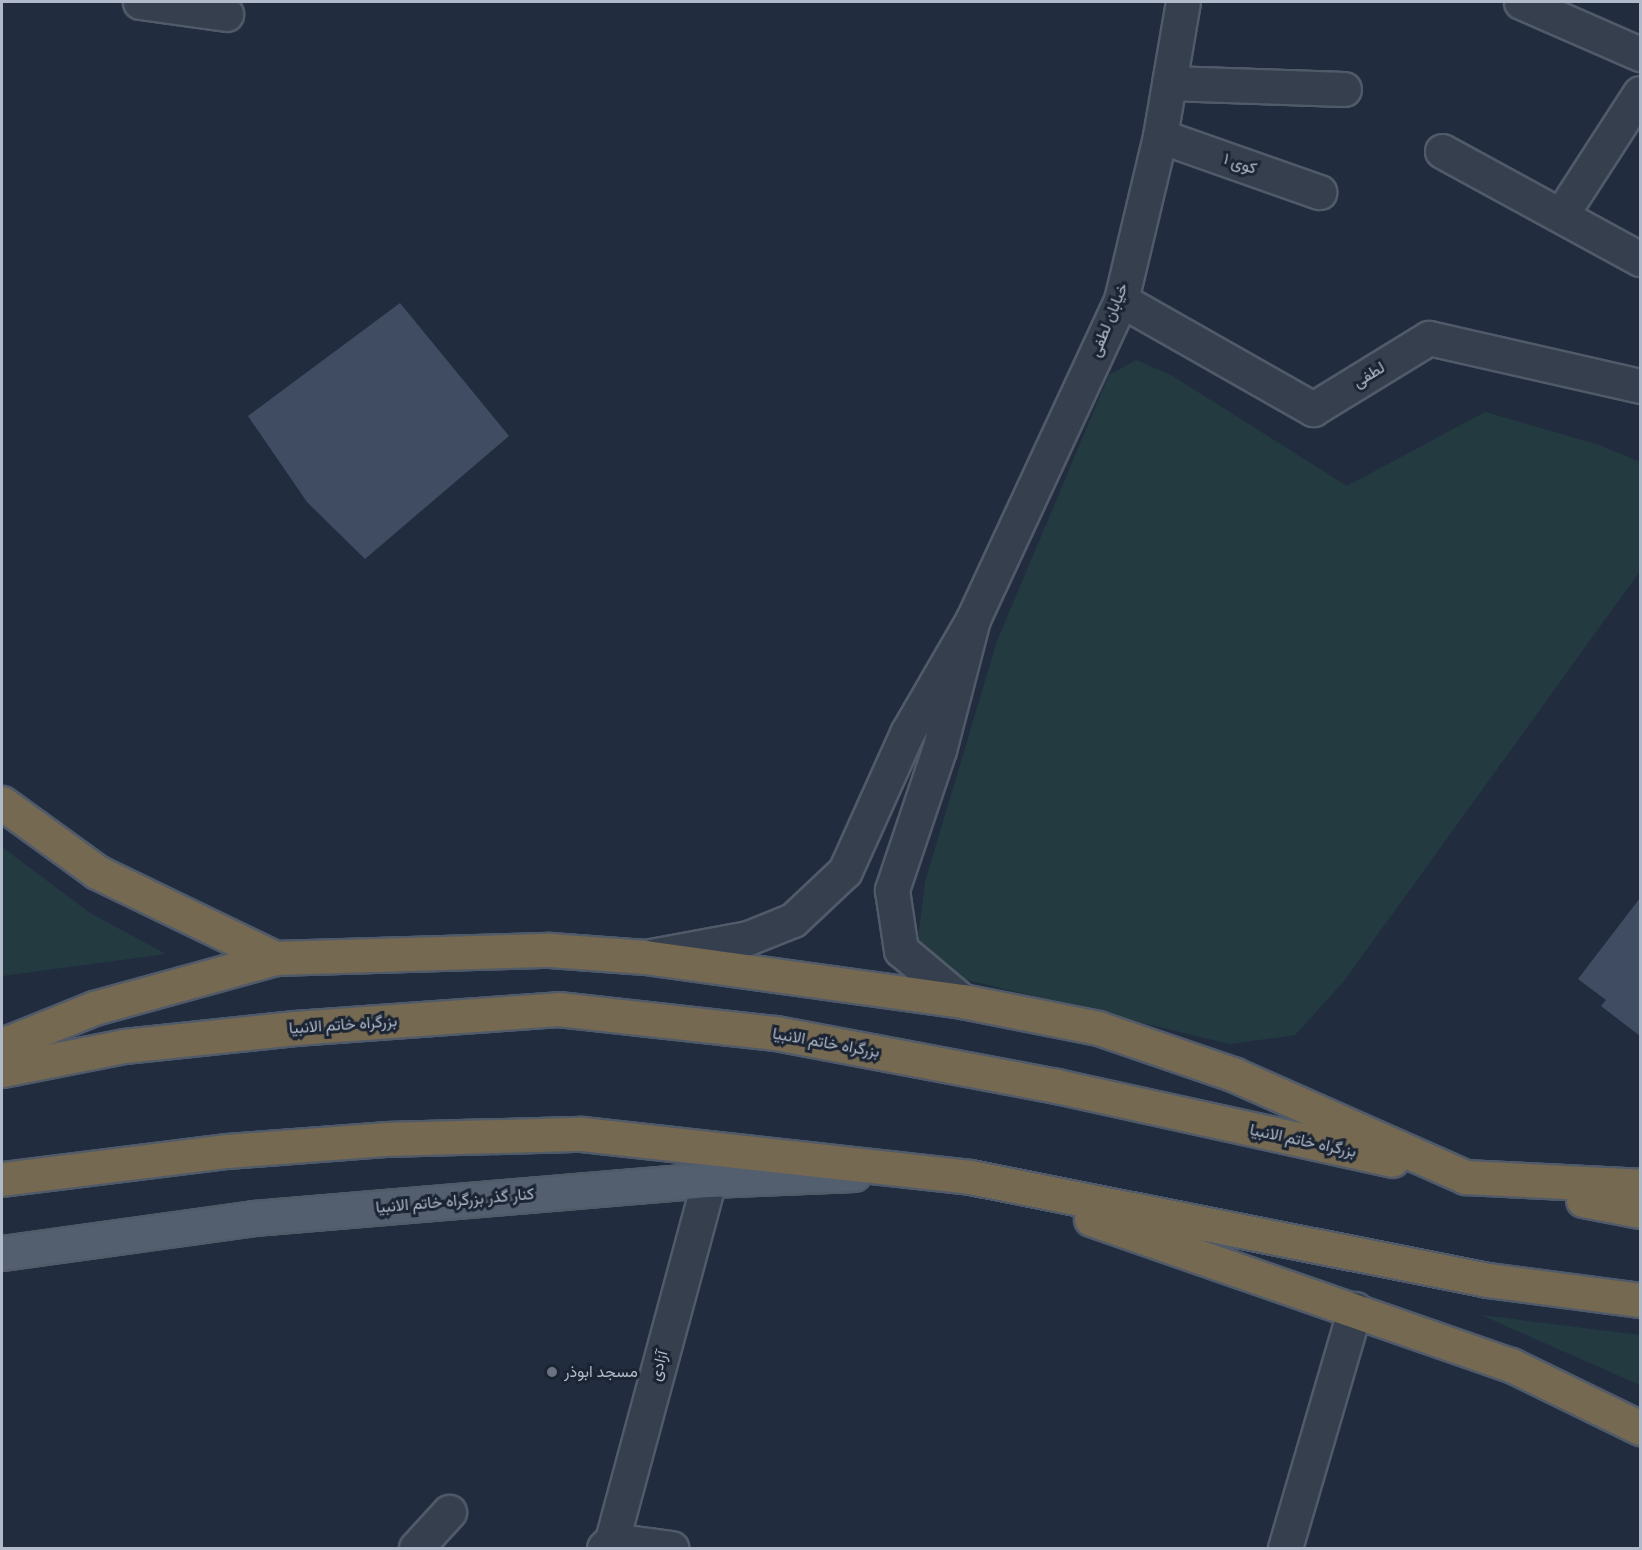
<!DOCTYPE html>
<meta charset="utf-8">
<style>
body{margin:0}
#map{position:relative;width:1642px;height:1550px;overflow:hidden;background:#212d3f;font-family:"Fira Sans Condensed",Vazirmatn,sans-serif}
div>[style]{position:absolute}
.green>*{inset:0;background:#233b40}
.building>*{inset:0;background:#404c61}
.roads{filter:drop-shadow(2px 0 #515a69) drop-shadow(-2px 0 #515a69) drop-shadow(0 2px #515a69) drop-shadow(0 -2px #515a69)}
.minor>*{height:33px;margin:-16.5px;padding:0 16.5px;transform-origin:16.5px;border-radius:16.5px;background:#363f4e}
.major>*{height:33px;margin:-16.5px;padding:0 16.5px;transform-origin:16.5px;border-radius:16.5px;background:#535e6f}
.highway>*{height:33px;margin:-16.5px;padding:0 16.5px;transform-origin:16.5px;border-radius:16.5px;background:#756952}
.dots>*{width:16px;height:16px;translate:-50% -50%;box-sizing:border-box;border:3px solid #1b2433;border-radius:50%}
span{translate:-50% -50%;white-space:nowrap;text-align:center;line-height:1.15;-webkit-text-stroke:6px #1b2433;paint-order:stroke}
.street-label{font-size:16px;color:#b1baca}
.poi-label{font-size:16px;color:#b1baca}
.left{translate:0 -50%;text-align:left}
.frame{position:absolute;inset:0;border:3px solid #b1baca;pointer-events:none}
</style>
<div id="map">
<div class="green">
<div style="clip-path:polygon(1136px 360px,1171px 375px,1347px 486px,1485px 412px,1599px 445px,1640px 462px,1640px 571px,1344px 981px,1295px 1035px,1229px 1044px,943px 974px,917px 948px,925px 882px,997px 641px,1109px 375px)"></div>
<div style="clip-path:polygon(2px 847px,90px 913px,166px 954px,2px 976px)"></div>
<div style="clip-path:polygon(1481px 1315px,1640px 1335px,1640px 1385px)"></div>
</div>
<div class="building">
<div style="clip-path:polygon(400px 303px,509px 436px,365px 559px,307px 502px,248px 416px)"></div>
<div style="clip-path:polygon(1640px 898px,1640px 1036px,1601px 1006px,1606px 1000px,1578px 979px)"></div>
</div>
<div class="roads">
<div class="minor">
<div style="left:140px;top:2px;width:87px;rotate:7.9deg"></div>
<div style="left:1521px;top:2px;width:130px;rotate:23.6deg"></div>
<div style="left:1169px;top:83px;width:175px;rotate:2deg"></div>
<div style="left:1160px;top:136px;width:169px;rotate:19.4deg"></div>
<div style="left:1442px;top:151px;width:226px;rotate:28.6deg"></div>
<div style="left:1561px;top:215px;width:145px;rotate:-57.1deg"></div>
<div style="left:1121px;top:300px;width:221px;rotate:29.6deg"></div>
<div style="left:1313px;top:409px;width:136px;rotate:-31.5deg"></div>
<div style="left:1429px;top:338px;width:216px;rotate:12.8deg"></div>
<div style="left:973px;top:619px;width:352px;rotate:-65.1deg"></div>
<div style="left:1121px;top:300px;width:169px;rotate:-76.6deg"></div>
<div style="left:1160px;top:136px;width:136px;rotate:-80.3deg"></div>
<div style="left:651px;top:956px;width:99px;rotate:-10.5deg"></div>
<div style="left:748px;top:938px;width:48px;rotate:-21.8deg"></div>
<div style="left:793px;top:920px;width:71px;rotate:-43.3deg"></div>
<div style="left:845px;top:871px;width:151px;rotate:-65.8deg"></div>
<div style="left:907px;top:733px;width:132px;rotate:-59.9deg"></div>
<div style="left:973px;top:619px;width:135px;rotate:104.5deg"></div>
<div style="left:939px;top:750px;width:148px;rotate:108.6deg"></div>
<div style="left:892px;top:890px;width:61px;rotate:81.5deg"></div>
<div style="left:901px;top:950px;width:80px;rotate:39.9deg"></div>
<div style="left:612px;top:1540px;width:60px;rotate:7.7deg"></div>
<div style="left:416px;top:1548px;width:49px;rotate:-47.5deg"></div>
<div style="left:604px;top:1548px;width:11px;rotate:-45deg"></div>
<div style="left:612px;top:1540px;width:373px;rotate:-74.9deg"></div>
<div style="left:1285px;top:1548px;width:249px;rotate:-73.7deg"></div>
</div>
<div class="major">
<div style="left:2px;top:1253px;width:254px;rotate:-7.9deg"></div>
<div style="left:254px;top:1218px;width:457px;rotate:-4.8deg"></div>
<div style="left:709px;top:1180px;width:145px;rotate:-2.4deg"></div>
</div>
<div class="highway">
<div style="left:2px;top:803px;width:117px;rotate:36deg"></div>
<div style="left:97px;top:872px;width:198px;rotate:25.8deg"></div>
<div style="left:2px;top:1045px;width:99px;rotate:-21.9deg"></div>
<div style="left:94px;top:1008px;width:188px;rotate:-15.4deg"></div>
<div style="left:275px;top:958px;width:275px;rotate:-1.7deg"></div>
<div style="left:550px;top:950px;width:95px;rotate:4.2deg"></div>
<div style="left:645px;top:957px;width:320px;rotate:7.9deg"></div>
<div style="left:962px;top:1001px;width:139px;rotate:11.2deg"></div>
<div style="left:1098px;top:1028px;width:145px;rotate:18.9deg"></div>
<div style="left:1235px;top:1075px;width:252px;rotate:23.9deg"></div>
<div style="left:1465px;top:1177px;width:175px;rotate:2.9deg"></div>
<div style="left:2px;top:1070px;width:124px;rotate:-11.1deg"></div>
<div style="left:124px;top:1046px;width:172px;rotate:-6deg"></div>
<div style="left:295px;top:1028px;width:264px;rotate:-4.1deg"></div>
<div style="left:558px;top:1009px;width:219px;rotate:6.3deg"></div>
<div style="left:776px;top:1033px;width:285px;rotate:10.7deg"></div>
<div style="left:1056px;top:1086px;width:344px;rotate:12.4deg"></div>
<div style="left:2px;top:1179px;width:227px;rotate:-7.1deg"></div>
<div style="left:227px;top:1151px;width:158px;rotate:-4.3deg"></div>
<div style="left:385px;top:1139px;width:197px;rotate:-1.5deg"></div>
<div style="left:582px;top:1134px;width:390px;rotate:6.3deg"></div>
<div style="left:970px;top:1177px;width:528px;rotate:11.25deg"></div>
<div style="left:1488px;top:1280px;width:153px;rotate:7.5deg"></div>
<div style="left:1583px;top:1200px;width:58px;rotate:10.9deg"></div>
<div style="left:1091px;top:1219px;width:445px;rotate:19.2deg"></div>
<div style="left:1511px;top:1365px;width:144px;rotate:26deg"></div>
</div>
</div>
<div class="dots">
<div style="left:552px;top:1372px;background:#6b7280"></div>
</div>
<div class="street-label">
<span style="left:1240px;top:164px;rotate:19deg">کوی ۱</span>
<span style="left:1109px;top:320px;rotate:-68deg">خیابان لطفی</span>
<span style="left:1369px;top:375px;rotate:-31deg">لطفی</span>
<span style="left:343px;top:1025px;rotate:-4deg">بزرگراه خاتم الانبیا</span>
<span style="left:826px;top:1043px;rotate:10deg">بزرگراه خاتم الانبیا</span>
<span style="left:1303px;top:1141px;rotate:12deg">بزرگراه خاتم الانبیا</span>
<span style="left:455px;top:1201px;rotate:-5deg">کنار گذر بزرگراه خاتم الانبیا</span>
<span style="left:659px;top:1366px;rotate:-75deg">آزادی</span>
</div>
<div class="poi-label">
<span class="left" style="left:564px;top:1372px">مسجد ابوذر</span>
</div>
<div class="frame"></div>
</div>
